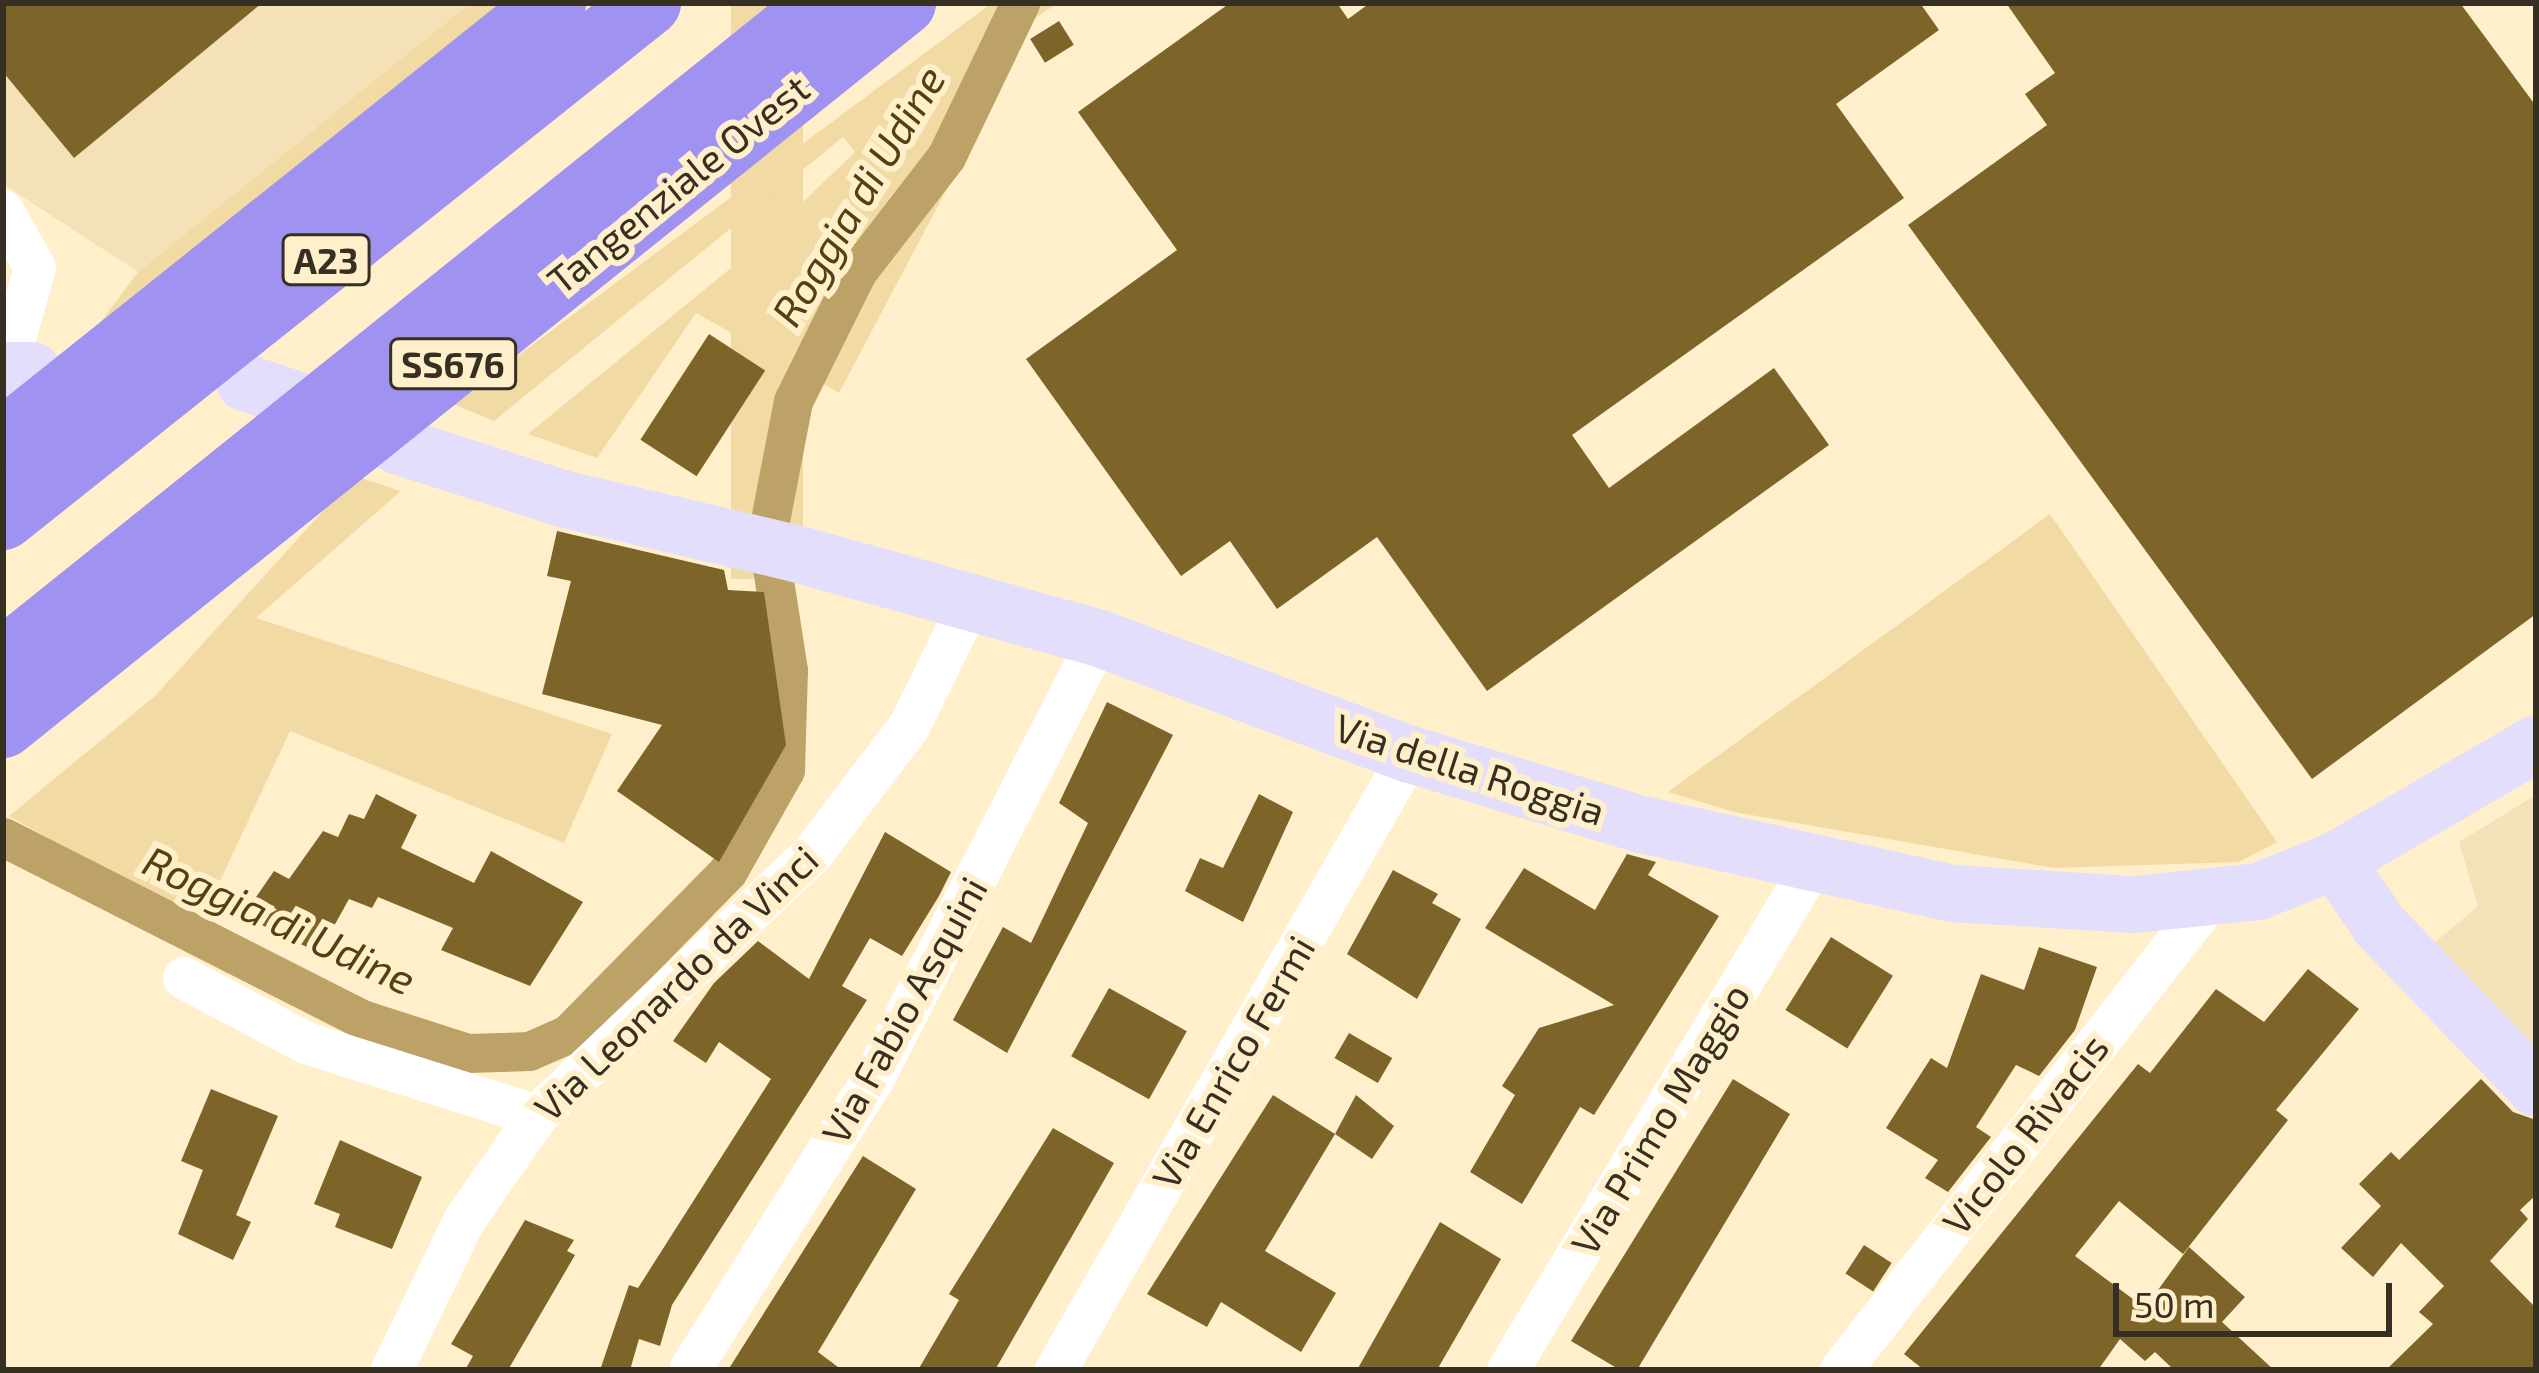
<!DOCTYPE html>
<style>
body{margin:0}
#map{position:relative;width:2539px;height:1373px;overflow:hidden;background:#ffefcb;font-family:"Exo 2",sans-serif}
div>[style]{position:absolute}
.built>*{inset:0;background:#f5e1b8}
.green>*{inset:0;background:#f2daa4;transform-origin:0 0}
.canal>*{height:39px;margin:-19.5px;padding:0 19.5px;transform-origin:19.5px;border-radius:19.5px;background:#bca267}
.building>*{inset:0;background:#7d6529;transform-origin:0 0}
.street>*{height:42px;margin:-21px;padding:0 21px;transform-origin:21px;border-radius:21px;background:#fff}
.secondary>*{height:57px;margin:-28.5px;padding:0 28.5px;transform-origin:28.5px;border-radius:28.5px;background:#e2defb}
.highway>*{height:66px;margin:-33px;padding:0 33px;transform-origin:33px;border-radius:33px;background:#a092f1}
span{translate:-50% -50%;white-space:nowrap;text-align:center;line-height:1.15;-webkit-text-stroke:12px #ffefcb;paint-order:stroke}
.shield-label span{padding:3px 9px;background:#ffefcb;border:3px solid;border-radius:9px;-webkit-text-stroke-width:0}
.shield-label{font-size:36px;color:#363022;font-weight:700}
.street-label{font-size:39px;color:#363022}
.water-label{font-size:42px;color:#534111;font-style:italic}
.frame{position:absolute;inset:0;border:6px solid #363022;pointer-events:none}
.scale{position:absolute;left:2113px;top:1283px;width:279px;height:54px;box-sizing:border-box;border:6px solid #363022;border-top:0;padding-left:15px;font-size:36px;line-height:42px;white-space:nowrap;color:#363022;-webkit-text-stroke:9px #ffefcb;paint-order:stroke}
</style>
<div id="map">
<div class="built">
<div style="clip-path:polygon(3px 3px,470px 3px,138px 272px,3px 184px)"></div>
<div style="clip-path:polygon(2536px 795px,2536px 1049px,2432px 945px,2478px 906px,2459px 842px)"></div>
</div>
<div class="green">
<div style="clip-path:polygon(470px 3px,503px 3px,91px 335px,138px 272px)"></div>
<div style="left:731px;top:3px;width:72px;height:576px"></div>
<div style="clip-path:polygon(992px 3px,1058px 3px,1019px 29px,958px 168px,839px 393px,696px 313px,597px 458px,528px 434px,754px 249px,855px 152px,843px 137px,494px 421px,453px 404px)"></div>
<div style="clip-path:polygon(355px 476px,401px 491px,256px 618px,612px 734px,564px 843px,290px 731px,200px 924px,9px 816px,155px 696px)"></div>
<div style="clip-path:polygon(2050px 514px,2277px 842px,2239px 862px,2054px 868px,1734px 812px,1668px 792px)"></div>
</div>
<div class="canal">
<div style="left:3px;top:837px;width:402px;rotate:26.9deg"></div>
<div style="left:362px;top:1019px;width:110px;rotate:17.9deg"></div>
<div style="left:467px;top:1053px;width:62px;rotate:-1.8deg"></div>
<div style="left:529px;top:1051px;width:43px;rotate:-23.6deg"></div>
<div style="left:568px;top:1034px;width:228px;rotate:-45.5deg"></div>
<div style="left:728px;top:871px;width:116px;rotate:-60.6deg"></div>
<div style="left:785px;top:770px;width:100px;rotate:-88.3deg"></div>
<div style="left:788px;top:670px;width:136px;rotate:-98.9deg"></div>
<div style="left:767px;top:536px;width:137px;rotate:-79.1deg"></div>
<div style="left:793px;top:401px;width:144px;rotate:-63.6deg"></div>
<div style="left:857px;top:272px;width:145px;rotate:-52.3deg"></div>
<div style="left:946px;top:157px;width:171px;rotate:-64.3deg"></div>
</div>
<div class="building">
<div style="clip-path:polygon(3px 3px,262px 3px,74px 158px,3px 72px)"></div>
<div style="clip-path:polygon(1230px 3px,1337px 3px,1348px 19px,1370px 3px,1920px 3px,1939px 30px,1836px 104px,1904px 198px,1572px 435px,1609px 488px,1774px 368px,1829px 445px,1487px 691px,1377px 537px,1277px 609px,1230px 541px,1181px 576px,1026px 359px,1177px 250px,1078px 112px)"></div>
<div style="clip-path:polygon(2006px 3px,2460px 3px,2536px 106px,2536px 614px,2312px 779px,1908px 225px,2047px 125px,2025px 94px,2055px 73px)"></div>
<div style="left:1059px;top:21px;width:28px;height:34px;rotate:58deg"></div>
<div style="left:709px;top:334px;width:67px;height:126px;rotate:33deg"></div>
<div style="clip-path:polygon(557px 531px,724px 570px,728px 590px,764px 592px,786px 745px,719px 862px,617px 791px,662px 725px,542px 694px,571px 581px,547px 576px)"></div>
<div style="clip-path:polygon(1107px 702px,1173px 735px,1007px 1053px,953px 1020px,1003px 927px,1031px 943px,1088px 823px,1059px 803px)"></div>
<div style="clip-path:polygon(376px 794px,417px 815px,401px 848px,474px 883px,491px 851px,583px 902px,530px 986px,441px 950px,453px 928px,378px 897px,372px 908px,349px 899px,319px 953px,243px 916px,274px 871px,289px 879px,323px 831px,338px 837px,349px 814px,364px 819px)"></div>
<div style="clip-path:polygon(1259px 794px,1293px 812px,1243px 922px,1185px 891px,1200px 858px,1223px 868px)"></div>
<div style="clip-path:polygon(885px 832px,951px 872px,939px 896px,902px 956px,870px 938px,842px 986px,867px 1000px,672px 1305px,660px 1346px,639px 1339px,630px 1370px,600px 1370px,629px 1285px,638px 1288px,771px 1079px,719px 1042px,706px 1063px,673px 1041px,714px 983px,758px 941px,809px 979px)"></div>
<div style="clip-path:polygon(1627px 854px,1656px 862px,1648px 875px,1719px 916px,1594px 1115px,1580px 1107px,1522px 1204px,1470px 1172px,1515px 1095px,1502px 1086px,1539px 1028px,1614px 1005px,1485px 928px,1524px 868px,1595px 910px)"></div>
<div style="clip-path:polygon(1393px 870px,1438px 894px,1432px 903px,1461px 919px,1417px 999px,1347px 954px)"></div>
<div style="left:1831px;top:937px;width:73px;height:86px;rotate:32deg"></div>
<div style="clip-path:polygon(2039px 947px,2097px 967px,2075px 1030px,2039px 1076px,2016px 1065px,1976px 1127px,1991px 1137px,1948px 1192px,1925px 1178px,1938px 1160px,1886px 1128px,1931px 1058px,1947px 1068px,1981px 974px,2024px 990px)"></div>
<div style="clip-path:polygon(2308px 969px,2359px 1009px,2276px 1110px,2288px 1120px,2183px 1254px,2119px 1201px,2075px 1256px,2145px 1308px,2189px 1247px,2245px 1297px,2222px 1322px,2274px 1370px,2174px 1370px,2155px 1352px,2145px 1361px,2120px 1339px,2098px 1370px,1924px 1370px,1904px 1354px,2138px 1064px,2150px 1073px,2216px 989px,2264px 1022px)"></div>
<div style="left:1109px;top:988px;width:89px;height:78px;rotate:29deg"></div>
<div style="left:1349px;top:1033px;width:50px;height:29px;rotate:30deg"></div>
<div style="clip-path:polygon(1733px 1079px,1790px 1114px,1637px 1370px,1620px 1370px,1571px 1341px)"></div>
<div style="clip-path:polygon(2481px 1079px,2513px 1112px,2536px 1120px,2536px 1195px,2520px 1210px,2528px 1219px,2490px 1261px,2536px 1308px,2536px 1370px,2386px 1370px,2433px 1324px,2419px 1312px,2444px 1286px,2401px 1243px,2373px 1277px,2341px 1248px,2381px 1206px,2359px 1184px,2391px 1152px,2399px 1160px)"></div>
<div style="clip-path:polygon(211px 1089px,278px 1116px,236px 1215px,251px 1222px,233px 1260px,178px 1234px,203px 1170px,181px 1161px)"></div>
<div style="clip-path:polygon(1273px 1095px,1335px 1134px,1265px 1251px,1336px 1293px,1301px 1352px,1221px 1302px,1207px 1327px,1147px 1294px)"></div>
<div style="clip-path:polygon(1356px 1095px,1394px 1126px,1372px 1159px,1335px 1134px)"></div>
<div style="clip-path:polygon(1053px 1128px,1114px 1163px,995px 1370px,918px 1370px,959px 1300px,949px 1294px)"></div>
<div style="clip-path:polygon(340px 1140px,422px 1177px,392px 1249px,335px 1227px,340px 1214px,314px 1204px)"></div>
<div style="clip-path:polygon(863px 1156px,916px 1189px,818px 1352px,842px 1370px,728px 1370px)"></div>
<div style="clip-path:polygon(525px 1220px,574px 1240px,567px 1251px,575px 1255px,508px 1370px,465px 1370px,473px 1356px,451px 1344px)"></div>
<div style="clip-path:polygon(1440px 1222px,1501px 1259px,1437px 1370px,1357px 1370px)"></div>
<div style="left:1864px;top:1245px;width:33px;height:34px;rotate:33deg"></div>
</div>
<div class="street">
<div style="left:3px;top:211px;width:65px;rotate:60.7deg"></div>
<div style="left:35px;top:268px;width:106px;rotate:105.9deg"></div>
<div style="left:184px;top:978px;width:138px;rotate:28deg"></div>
<div style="left:306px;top:1043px;width:242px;rotate:17.5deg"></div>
<div style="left:392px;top:1370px;width:165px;rotate:-64.2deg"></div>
<div style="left:464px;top:1221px;width:128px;rotate:-55.2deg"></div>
<div style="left:537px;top:1116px;width:383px;rotate:-43.6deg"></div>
<div style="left:814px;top:852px;width:157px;rotate:-52.8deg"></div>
<div style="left:909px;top:727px;width:138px;rotate:-63.8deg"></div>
<div style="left:690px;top:1370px;width:345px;rotate:-57.8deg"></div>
<div style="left:874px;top:1078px;width:494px;rotate:-62.9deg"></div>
<div style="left:1056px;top:1370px;width:710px;rotate:-60.12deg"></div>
<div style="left:1508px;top:1370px;width:586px;rotate:-58.89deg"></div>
<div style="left:1841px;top:1370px;width:598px;rotate:-51.86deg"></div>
</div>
<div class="secondary">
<div style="left:3px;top:370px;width:29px"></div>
<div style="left:244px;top:382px;width:54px;rotate:18.4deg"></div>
<div style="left:396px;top:445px;width:177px;rotate:17.7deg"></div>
<div style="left:565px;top:499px;width:236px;rotate:13.2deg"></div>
<div style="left:795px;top:553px;width:316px;rotate:15.6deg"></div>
<div style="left:1099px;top:638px;width:332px;rotate:20.5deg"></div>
<div style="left:1410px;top:754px;width:241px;rotate:16.9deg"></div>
<div style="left:1641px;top:824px;width:318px;rotate:12.5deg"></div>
<div style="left:1951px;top:893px;width:182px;rotate:3.5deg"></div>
<div style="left:2133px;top:904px;width:126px;rotate:-5.9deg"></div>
<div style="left:2258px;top:891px;width:83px;rotate:-21.9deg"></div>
<div style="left:2335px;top:860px;width:233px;rotate:-30.2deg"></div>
<div style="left:2335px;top:860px;width:78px;rotate:55.9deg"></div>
<div style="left:2379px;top:925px;width:226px;rotate:46.1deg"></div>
</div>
<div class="highway">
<div style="left:3px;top:442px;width:704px;rotate:-38.6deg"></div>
<div style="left:3px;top:517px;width:825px;rotate:-38.55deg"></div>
<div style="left:3px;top:662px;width:1053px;rotate:-38.75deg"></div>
<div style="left:3px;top:725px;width:1154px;rotate:-38.74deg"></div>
</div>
<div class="shield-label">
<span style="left:326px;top:260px">A23</span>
<span style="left:453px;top:364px">SS676</span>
</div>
<div class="street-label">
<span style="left:678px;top:184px;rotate:-39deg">Tangenziale Ovest</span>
<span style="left:1470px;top:769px;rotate:18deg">Via della Roggia</span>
<span style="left:676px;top:983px;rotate:-44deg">Via Leonardo da Vinci</span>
<span style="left:904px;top:1010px;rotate:-61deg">Via Fabio Asquini</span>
<span style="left:1233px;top:1062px;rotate:-60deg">Via Enrico Fermi</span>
<span style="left:1660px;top:1119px;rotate:-59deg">Via Primo Maggio</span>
<span style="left:2025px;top:1134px;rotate:-52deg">Vicolo Rivacis</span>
</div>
<div class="water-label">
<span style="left:857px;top:195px;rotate:-59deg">Roggia di Udine</span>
<span style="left:280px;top:919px;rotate:25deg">Roggia di Udine</span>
</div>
<div class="frame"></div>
<div class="scale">50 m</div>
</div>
